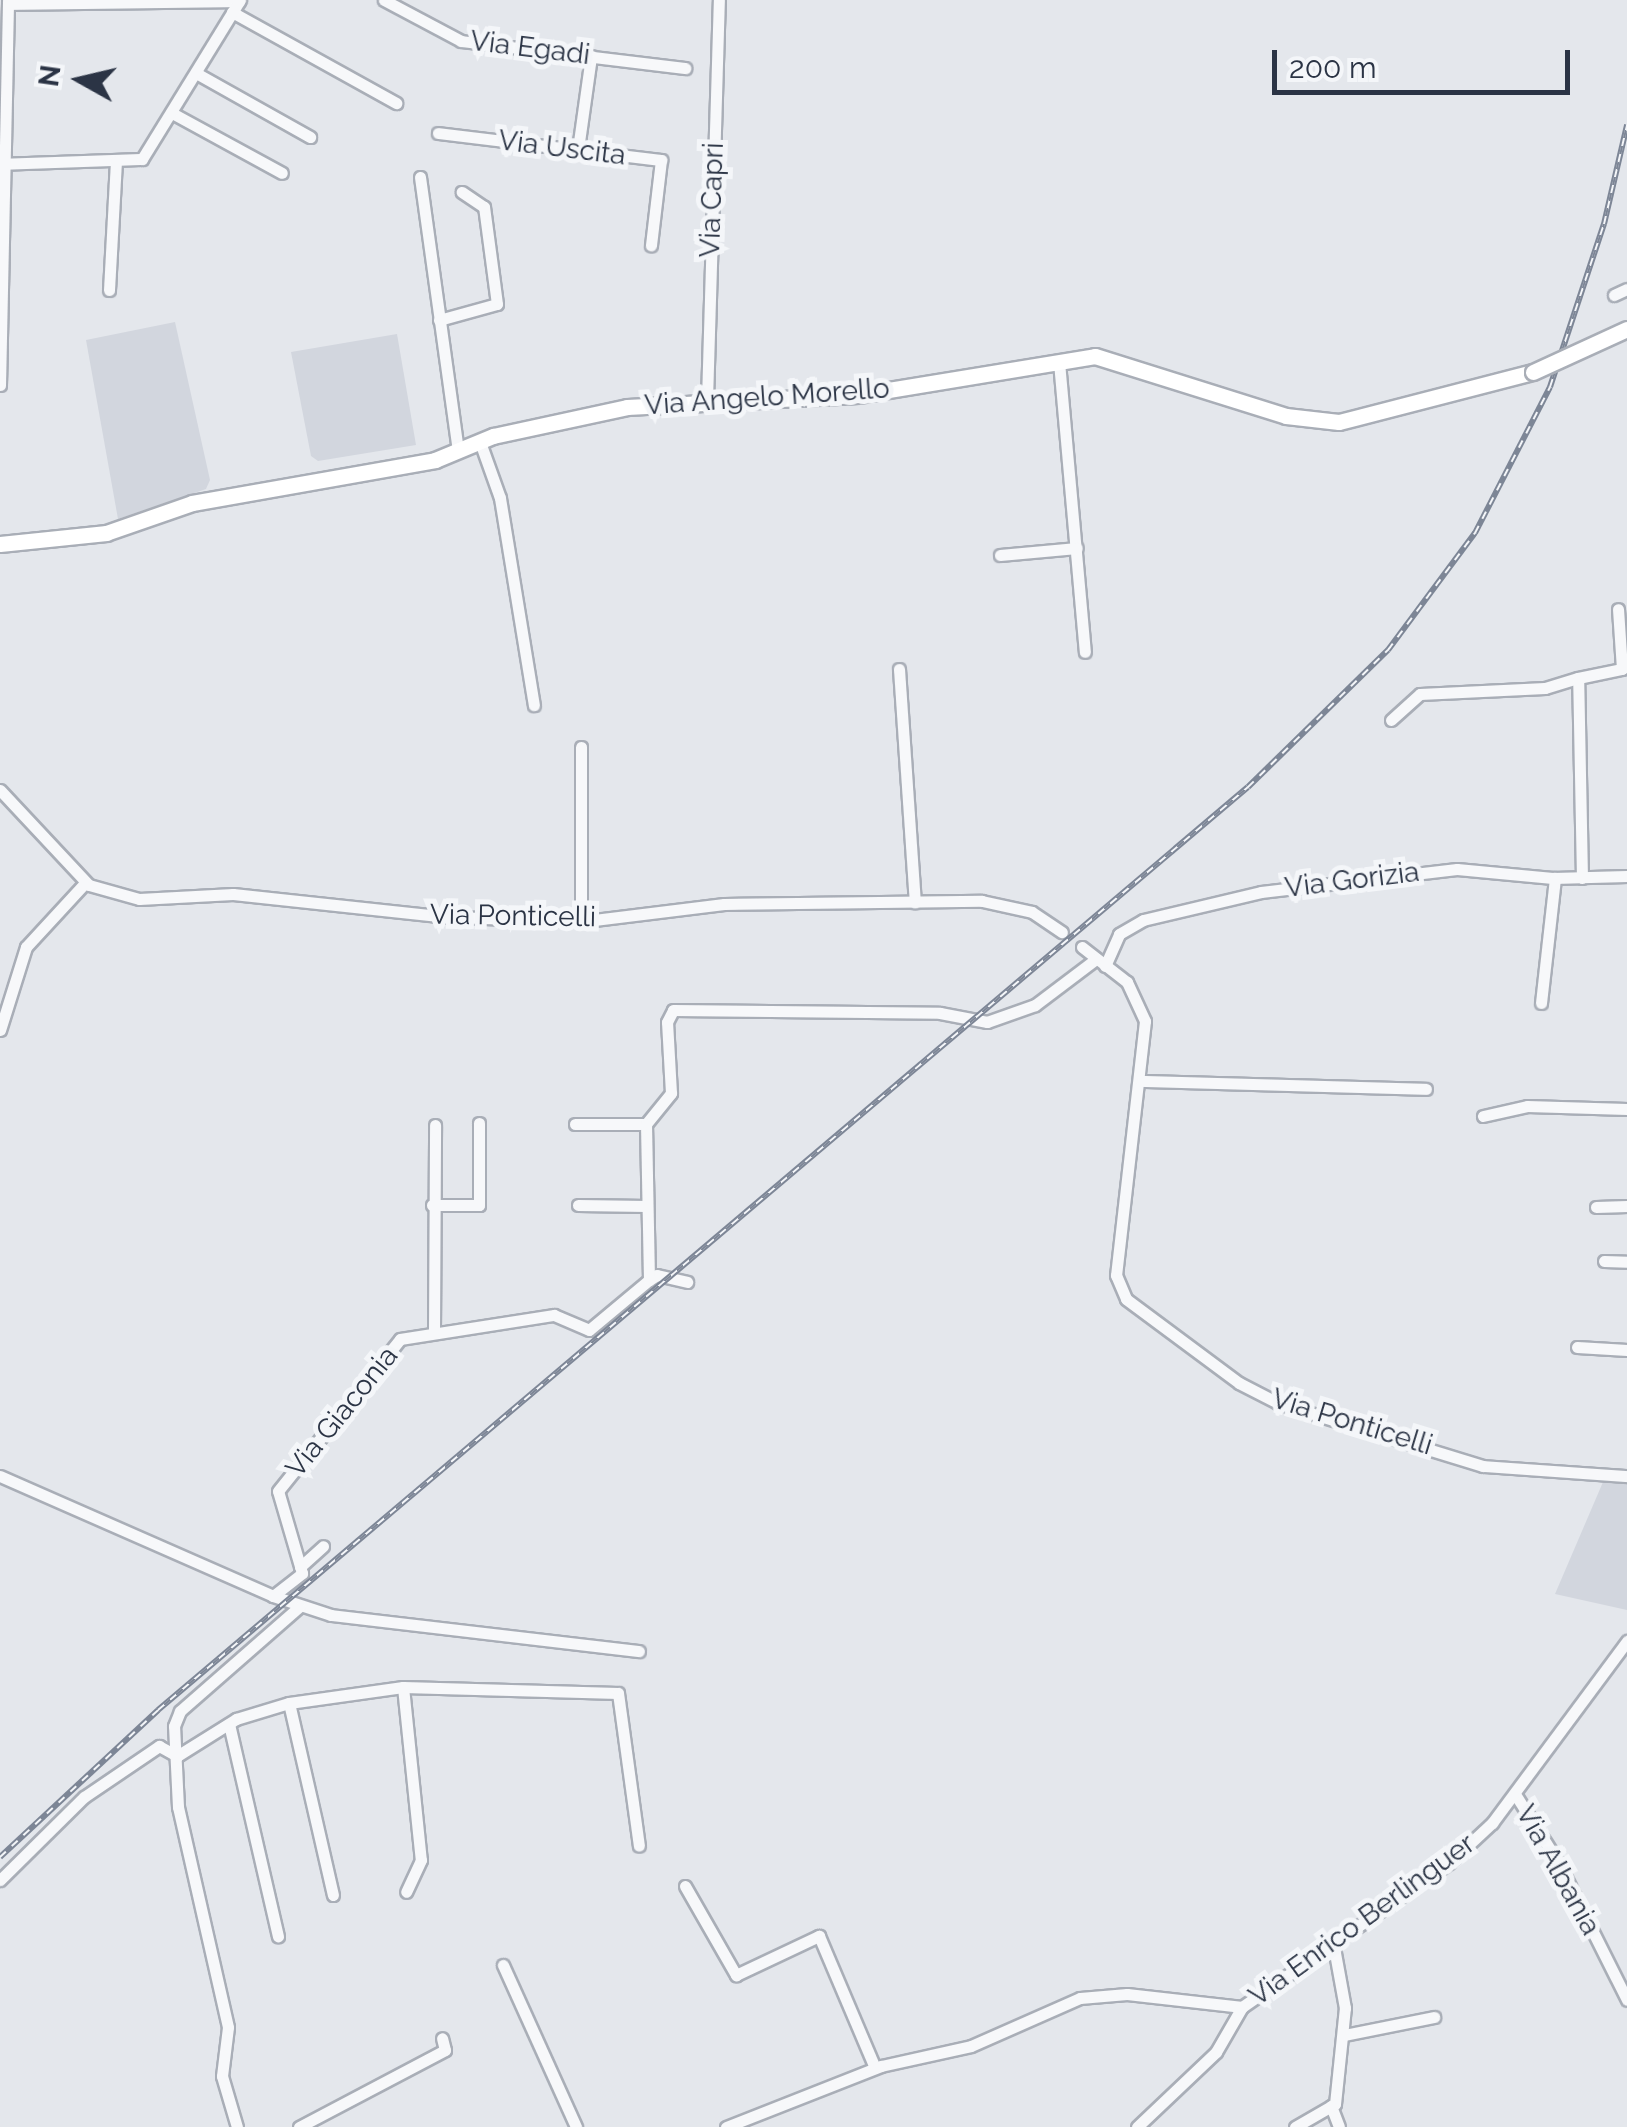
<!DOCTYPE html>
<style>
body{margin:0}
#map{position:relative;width:1627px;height:2127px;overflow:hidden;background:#e4e7ec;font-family:Raleway,sans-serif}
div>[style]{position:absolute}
.built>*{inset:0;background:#d2d6de}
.roads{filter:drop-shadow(2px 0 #a9aeb7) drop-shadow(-2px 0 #a9aeb7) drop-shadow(0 2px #a9aeb7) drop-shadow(0 -2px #a9aeb7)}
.street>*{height:11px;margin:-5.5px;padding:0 5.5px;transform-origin:5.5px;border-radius:5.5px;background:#f7f8fa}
.secondary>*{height:15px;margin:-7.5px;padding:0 7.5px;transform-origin:7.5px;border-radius:7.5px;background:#fff}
.rail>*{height:6px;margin-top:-3px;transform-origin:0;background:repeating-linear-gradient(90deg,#f4f6f9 0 8px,#7d8696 0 16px);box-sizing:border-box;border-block:2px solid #7d8696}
.bridges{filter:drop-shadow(2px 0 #a9aeb7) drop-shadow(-2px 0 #a9aeb7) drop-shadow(0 2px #a9aeb7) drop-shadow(0 -2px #a9aeb7)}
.secondary-bridge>*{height:15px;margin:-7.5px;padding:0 7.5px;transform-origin:7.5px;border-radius:7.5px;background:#fff}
span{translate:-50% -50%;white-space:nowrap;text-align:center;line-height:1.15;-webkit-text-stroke:10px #f4f6f9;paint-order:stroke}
.street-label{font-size:28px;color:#2b3445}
.north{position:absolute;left:30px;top:30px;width:100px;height:100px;-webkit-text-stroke:8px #f4f6f9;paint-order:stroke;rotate:278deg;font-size:28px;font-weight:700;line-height:40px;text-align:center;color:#2b3445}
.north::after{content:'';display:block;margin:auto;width:35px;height:45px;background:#2b3445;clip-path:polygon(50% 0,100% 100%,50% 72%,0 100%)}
.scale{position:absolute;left:1272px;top:50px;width:298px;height:45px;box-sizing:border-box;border:5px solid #2b3445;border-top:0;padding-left:12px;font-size:30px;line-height:35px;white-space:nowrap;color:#2b3445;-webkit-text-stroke:8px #f4f6f9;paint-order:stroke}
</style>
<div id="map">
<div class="built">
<div style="clip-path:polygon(175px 322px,210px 480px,206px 489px,118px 519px,86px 340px)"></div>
<div style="clip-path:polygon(397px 334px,416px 445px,318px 461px,311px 456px,291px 352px)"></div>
<div style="clip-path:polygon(1606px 1475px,1627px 1476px,1627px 1610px,1555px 1594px)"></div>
</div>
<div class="roads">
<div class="street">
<div style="left:384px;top:0;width:87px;rotate:28deg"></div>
<div style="left:461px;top:41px;width:226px;rotate:6.9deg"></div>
<div style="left:8px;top:4px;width:231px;rotate:-0.7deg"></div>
<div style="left:232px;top:12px;width:188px;rotate:29deg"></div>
<div style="left:196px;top:73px;width:131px;rotate:29.3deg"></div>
<div style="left:172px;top:113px;width:125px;rotate:28.6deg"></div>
<div style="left:438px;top:133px;width:225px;rotate:6.9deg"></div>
<div style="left:661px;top:160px;width:86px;rotate:96.7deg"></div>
<div style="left:578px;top:149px;width:94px;rotate:-82deg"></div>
<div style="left:0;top:164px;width:142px;rotate:-2deg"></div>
<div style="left:142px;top:159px;width:187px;rotate:-58.4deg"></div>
<div style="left:420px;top:177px;width:277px;rotate:82.1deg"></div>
<div style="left:109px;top:290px;width:129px;rotate:-86.9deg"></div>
<div style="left:1614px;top:295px;width:14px;rotate:-25deg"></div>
<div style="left:439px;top:320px;width:60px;rotate:-15.4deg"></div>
<div style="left:497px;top:304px;width:98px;rotate:-97.6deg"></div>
<div style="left:484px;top:207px;width:27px;rotate:-146deg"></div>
<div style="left:1059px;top:362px;width:291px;rotate:84.9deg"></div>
<div style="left:0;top:385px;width:385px;rotate:-88.8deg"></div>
<div style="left:707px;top:400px;width:400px;rotate:-88.3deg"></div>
<div style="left:480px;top:442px;width:59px;rotate:70.3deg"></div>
<div style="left:500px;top:498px;width:210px;rotate:80.7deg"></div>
<div style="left:1000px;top:555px;width:77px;rotate:-5.2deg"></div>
<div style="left:899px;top:669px;width:234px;rotate:86.1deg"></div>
<div style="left:1391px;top:720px;width:39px;rotate:-42deg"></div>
<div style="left:1420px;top:694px;width:125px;rotate:-2.7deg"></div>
<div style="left:1545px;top:688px;width:34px;rotate:-17deg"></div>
<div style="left:0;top:790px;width:130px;rotate:46.9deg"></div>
<div style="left:89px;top:885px;width:52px;rotate:15.6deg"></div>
<div style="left:139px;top:899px;width:94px;rotate:-3deg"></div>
<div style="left:233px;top:894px;width:216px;rotate:6.1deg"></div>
<div style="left:448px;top:917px;width:138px;rotate:1.7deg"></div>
<div style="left:586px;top:921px;width:139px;rotate:-7deg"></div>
<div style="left:724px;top:904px;width:258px;rotate:-0.7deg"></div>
<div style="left:982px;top:901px;width:51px;rotate:12.4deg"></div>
<div style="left:1032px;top:912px;width:36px;rotate:34deg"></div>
<div style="left:1582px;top:878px;width:200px;rotate:-91.1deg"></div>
<div style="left:1578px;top:678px;width:45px;rotate:-11.6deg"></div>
<div style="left:1622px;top:669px;width:60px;rotate:-93.8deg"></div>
<div style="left:581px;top:921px;width:174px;rotate:-90deg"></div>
<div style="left:1082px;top:947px;width:57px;rotate:37.9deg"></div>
<div style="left:1127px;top:982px;width:43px;rotate:65.2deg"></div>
<div style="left:1145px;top:1021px;width:256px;rotate:96.5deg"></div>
<div style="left:1116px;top:1275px;width:26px;rotate:67deg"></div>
<div style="left:1126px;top:1299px;width:141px;rotate:36.6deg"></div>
<div style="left:1239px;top:1383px;width:44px;rotate:27.1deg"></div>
<div style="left:1278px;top:1403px;width:214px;rotate:17.1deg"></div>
<div style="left:1483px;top:1466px;width:144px;rotate:4deg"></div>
<div style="left:1105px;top:966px;width:35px;rotate:-66deg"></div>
<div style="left:1119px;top:934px;width:28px;rotate:-30deg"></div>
<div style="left:1143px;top:920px;width:121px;rotate:-13.3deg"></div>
<div style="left:1261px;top:892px;width:197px;rotate:-6.7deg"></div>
<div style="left:1457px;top:869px;width:96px;rotate:5.4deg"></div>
<div style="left:1553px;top:878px;width:74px;rotate:-1.5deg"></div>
<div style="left:1541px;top:1003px;width:126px;rotate:-83.6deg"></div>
<div style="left:0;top:1030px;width:87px;rotate:-72.6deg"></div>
<div style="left:26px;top:947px;width:88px;rotate:-47.3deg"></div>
<div style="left:1142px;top:1081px;width:284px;rotate:1.6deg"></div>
<div style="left:1483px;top:1116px;width:45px;rotate:-12.8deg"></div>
<div style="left:1527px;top:1106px;width:100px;rotate:1.7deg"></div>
<div style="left:575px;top:1124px;width:71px"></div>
<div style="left:646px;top:1124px;width:40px;rotate:-51deg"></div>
<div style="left:671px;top:1093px;width:71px;rotate:-93.2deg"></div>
<div style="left:667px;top:1022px;width:13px;rotate:-63deg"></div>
<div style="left:673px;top:1010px;width:267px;rotate:0.6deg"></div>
<div style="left:940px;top:1013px;width:48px;rotate:10.8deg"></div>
<div style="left:987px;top:1022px;width:51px;rotate:-19.5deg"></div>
<div style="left:1035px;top:1005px;width:76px;rotate:-37deg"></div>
<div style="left:432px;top:1205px;width:47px"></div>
<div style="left:479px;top:1205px;width:82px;rotate:-90deg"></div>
<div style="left:578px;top:1205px;width:69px;rotate:0.8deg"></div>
<div style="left:1596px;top:1207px;width:31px;rotate:-2deg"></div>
<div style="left:1604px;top:1261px;width:23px;rotate:2deg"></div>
<div style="left:649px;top:1280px;width:9px;rotate:-32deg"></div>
<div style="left:657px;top:1275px;width:31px;rotate:13deg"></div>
<div style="left:434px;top:1332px;width:207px;rotate:-89.7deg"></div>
<div style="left:1577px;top:1347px;width:50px;rotate:3.4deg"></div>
<div style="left:0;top:1476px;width:298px;rotate:23.7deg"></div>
<div style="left:273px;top:1596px;width:37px;rotate:-38deg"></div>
<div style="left:302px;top:1573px;width:85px;rotate:-106.3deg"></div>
<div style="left:278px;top:1491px;width:195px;rotate:-51.2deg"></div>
<div style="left:400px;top:1339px;width:156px;rotate:-8.9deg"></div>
<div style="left:554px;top:1315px;width:38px;rotate:23deg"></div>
<div style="left:589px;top:1330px;width:78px;rotate:-39.8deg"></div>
<div style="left:649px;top:1280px;width:156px;rotate:-91.1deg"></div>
<div style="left:300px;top:1567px;width:31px;rotate:-42deg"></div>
<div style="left:273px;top:1596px;width:61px;rotate:18.1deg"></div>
<div style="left:331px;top:1615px;width:310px;rotate:6.7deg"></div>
<div style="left:403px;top:1687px;width:174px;rotate:84.1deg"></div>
<div style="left:421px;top:1860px;width:35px;rotate:115deg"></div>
<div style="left:289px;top:1703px;width:197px;rotate:77.1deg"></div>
<div style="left:229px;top:1724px;width:218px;rotate:77deg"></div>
<div style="left:1515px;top:1794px;width:80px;rotate:57.7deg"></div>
<div style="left:1558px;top:1862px;width:154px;rotate:63.4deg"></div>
<div style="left:0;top:1880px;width:118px;rotate:-44.7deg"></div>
<div style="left:84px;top:1797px;width:91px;rotate:-34.2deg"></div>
<div style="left:159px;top:1746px;width:21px;rotate:29deg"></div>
<div style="left:177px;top:1756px;width:70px;rotate:-32.1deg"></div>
<div style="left:236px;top:1719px;width:55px;rotate:-16.8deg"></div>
<div style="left:289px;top:1703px;width:115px;rotate:-8deg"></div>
<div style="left:403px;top:1687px;width:215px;rotate:1.6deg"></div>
<div style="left:618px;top:1693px;width:154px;rotate:82.2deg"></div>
<div style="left:685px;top:1886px;width:103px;rotate:60.2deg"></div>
<div style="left:736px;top:1975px;width:92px;rotate:-25.2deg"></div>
<div style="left:819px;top:1936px;width:143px;rotate:67deg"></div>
<div style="left:503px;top:1965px;width:178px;rotate:65.7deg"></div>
<div style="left:1344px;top:2035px;width:92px;rotate:-11.3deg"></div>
<div style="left:1331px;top:2106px;width:22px;rotate:69deg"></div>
<div style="left:237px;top:2127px;width:53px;rotate:-106.4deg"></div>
<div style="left:222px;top:2076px;width:49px;rotate:-83deg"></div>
<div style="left:228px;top:2027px;width:226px;rotate:-102.8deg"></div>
<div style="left:178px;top:1807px;width:81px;rotate:-92.8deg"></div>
<div style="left:174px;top:1726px;width:16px;rotate:-68deg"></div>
<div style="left:180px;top:1711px;width:158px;rotate:-41.2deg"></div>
<div style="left:299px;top:2127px;width:165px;rotate:-27.8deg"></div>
<div style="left:445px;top:2050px;width:12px;rotate:-104deg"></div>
<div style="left:726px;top:2127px;width:167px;rotate:-21.5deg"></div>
<div style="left:881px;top:2066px;width:92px;rotate:-12.5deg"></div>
<div style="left:971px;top:2046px;width:119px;rotate:-23.8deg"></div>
<div style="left:1080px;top:1998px;width:47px;rotate:-4.9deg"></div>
<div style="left:1127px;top:1994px;width:116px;rotate:6.4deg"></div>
<div style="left:1242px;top:2007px;width:252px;rotate:-34.8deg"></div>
<div style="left:1449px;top:1863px;width:59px;rotate:-42.9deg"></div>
<div style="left:1492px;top:1823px;width:227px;rotate:-53.4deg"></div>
<div style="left:1137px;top:2127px;width:109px;rotate:-43.5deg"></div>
<div style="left:1216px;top:2052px;width:52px;rotate:-60deg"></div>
<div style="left:1295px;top:2127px;width:46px;rotate:-29.9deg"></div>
<div style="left:1335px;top:2104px;width:97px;rotate:-84.1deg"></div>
<div style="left:1345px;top:2008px;width:67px;rotate:-100.3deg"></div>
</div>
<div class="secondary">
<div style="left:0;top:544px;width:107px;rotate:-5.9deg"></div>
<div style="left:106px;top:533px;width:91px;rotate:-19.2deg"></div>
<div style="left:192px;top:503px;width:247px;rotate:-10deg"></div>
<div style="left:435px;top:460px;width:63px;rotate:-22.5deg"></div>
<div style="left:493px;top:436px;width:137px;rotate:-12.2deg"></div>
<div style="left:627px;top:407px;width:231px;rotate:-3deg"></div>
<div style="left:858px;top:395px;width:240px;rotate:-9.3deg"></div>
<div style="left:1095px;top:356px;width:200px;rotate:17.4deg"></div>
<div style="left:1286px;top:416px;width:53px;rotate:6.5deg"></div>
<div style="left:1339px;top:422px;width:200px;rotate:-14.5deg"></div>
</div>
</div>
<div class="rail">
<div style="left:0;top:1857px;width:216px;rotate:-42.9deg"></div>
<div style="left:158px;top:1710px;width:1428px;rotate:-40.26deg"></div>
<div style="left:1248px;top:787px;width:196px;rotate:-44.4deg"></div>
<div style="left:1388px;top:650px;width:146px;rotate:-53.4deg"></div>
<div style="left:1475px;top:533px;width:164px;rotate:-62.8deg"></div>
<div style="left:1550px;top:387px;width:172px;rotate:-71.7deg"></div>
<div style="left:1604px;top:224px;width:102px;rotate:-76.9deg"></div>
</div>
<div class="bridges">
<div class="secondary-bridge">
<div style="left:1533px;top:372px;width:103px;rotate:-24.6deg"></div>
</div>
</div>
<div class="street-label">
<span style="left:530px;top:48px;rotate:7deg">Via Egadi</span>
<span style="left:562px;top:148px;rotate:7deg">Via Uscita</span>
<span style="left:712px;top:200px;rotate:-88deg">Via Capri</span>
<span style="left:767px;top:397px;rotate:-4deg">Via Angelo Morello</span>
<span style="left:1352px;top:880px;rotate:-7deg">Via Gorizia</span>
<span style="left:513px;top:916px;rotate:1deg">Via Ponticelli</span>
<span style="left:342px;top:1412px;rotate:-51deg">Via Giaconia</span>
<span style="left:1352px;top:1422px;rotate:17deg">Via Ponticelli</span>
<span style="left:1558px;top:1870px;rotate:61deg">Via Albania</span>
<span style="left:1362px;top:1920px;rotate:-36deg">Via Enrico Berlinguer</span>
</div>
<div class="north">N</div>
<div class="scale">200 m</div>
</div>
